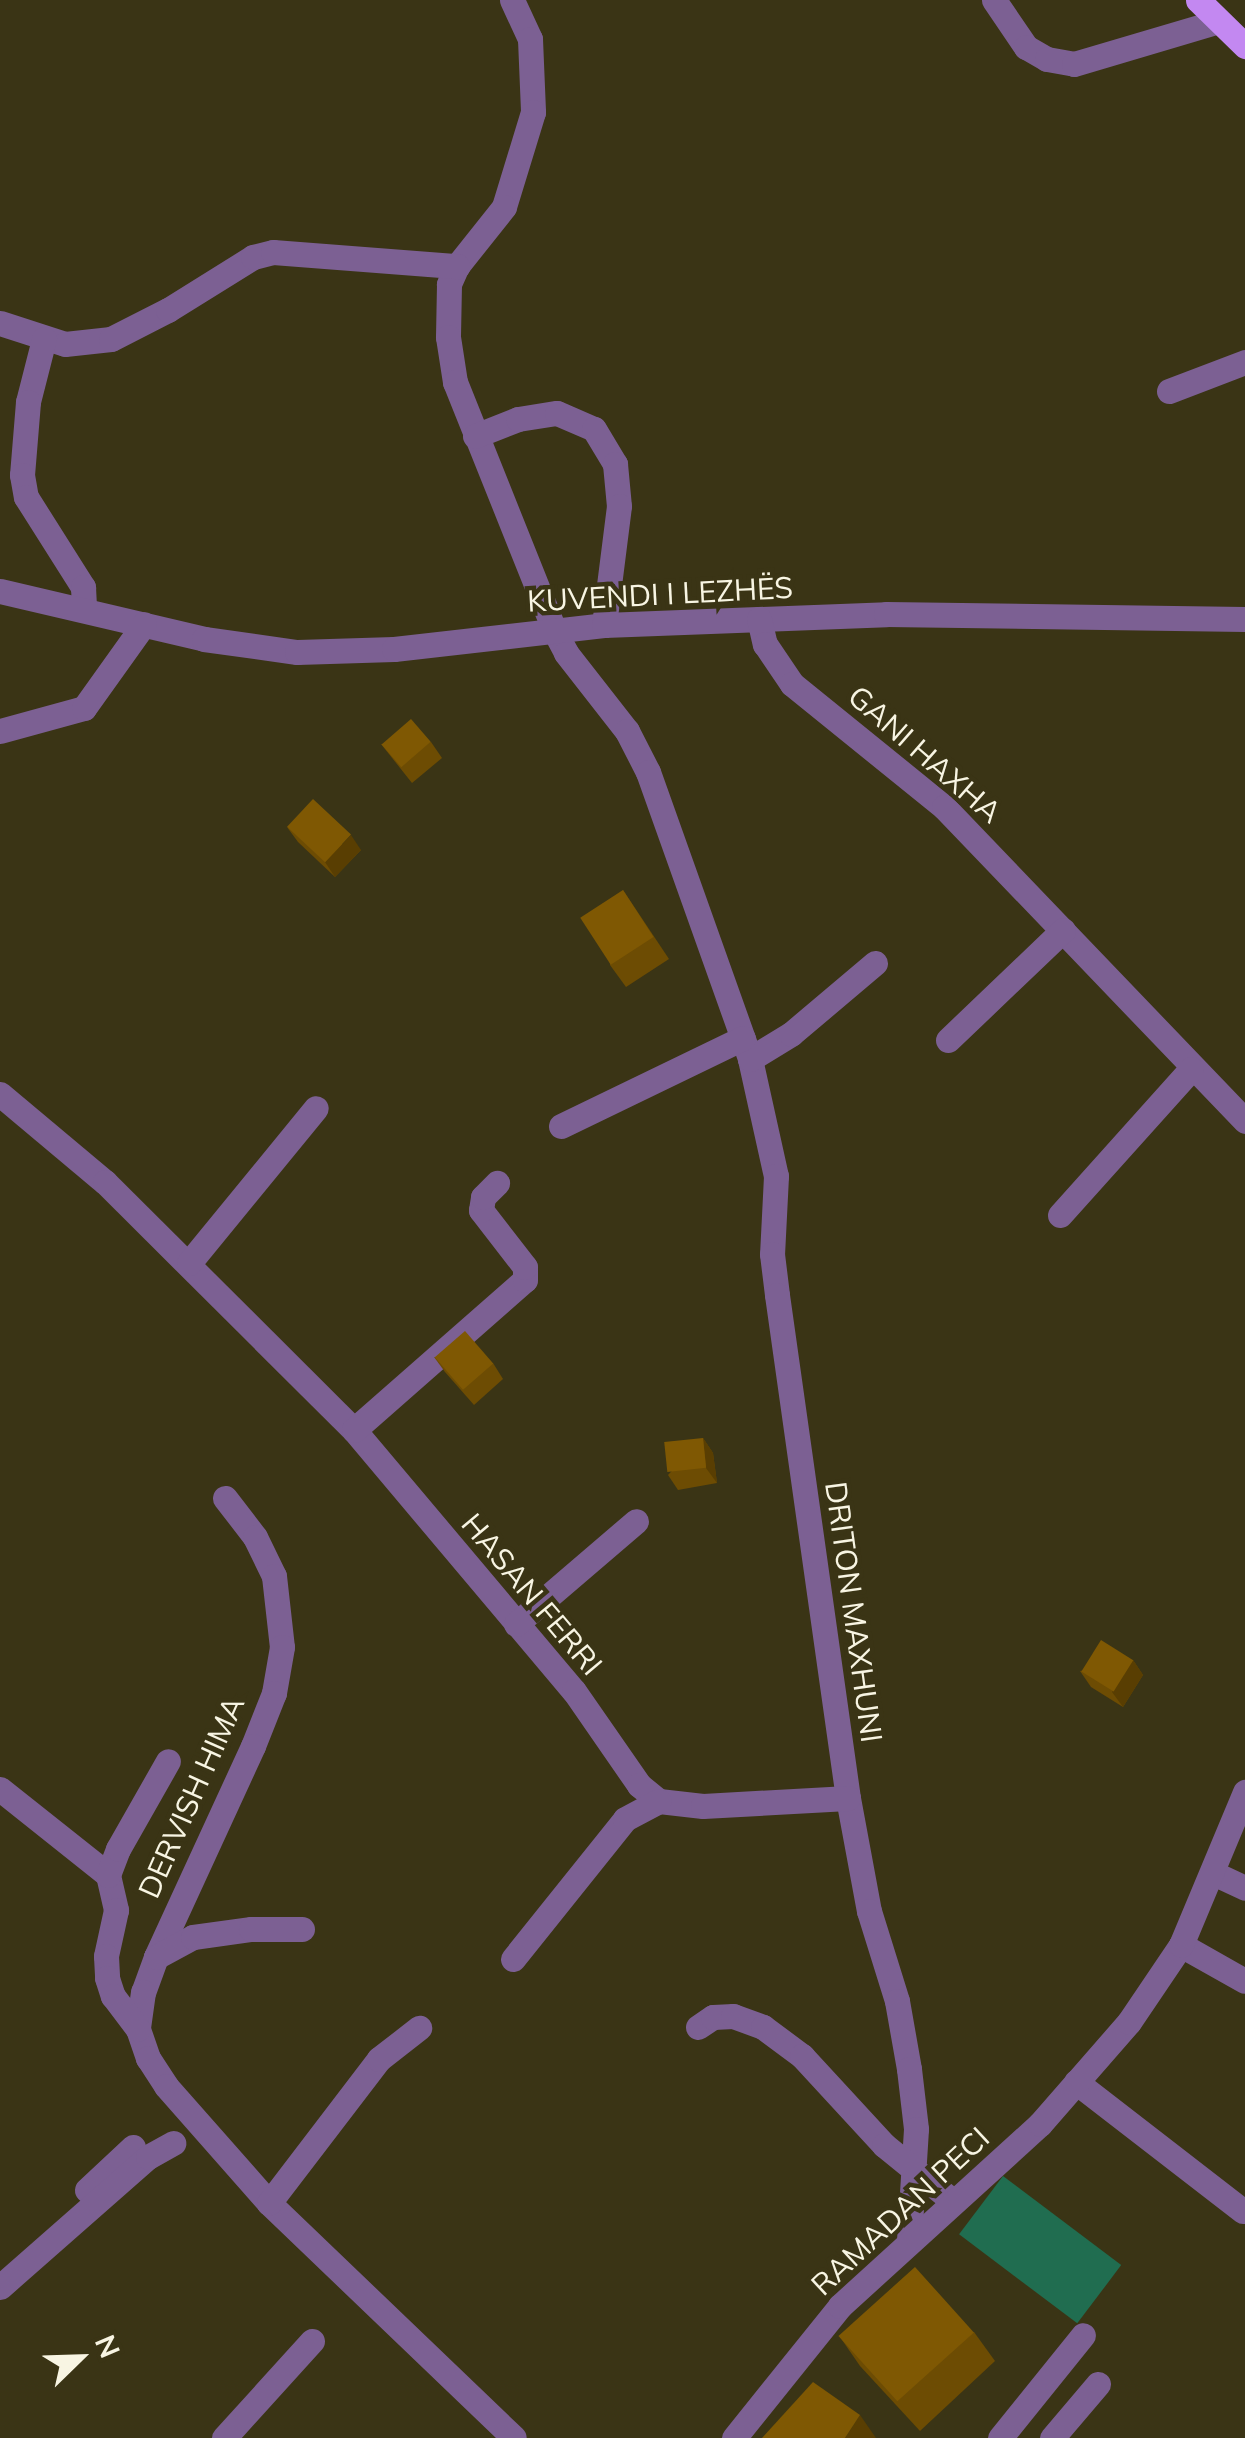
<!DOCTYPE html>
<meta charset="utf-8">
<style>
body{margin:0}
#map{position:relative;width:1245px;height:2438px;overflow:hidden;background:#3a3415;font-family:Mulish,sans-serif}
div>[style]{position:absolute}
.green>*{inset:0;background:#206d50;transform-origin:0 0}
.minor>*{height:25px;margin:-12.5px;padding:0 12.5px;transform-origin:12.5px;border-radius:12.5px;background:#7c6093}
.major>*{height:25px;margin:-12.5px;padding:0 12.5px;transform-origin:12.5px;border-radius:12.5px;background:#c388f1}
.wall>*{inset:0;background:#6d4c03}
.shaded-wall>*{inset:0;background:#593e02}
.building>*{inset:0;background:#7f5803;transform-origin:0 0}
span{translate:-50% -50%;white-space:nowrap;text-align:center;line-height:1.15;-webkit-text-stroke:9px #3a3415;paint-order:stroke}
.street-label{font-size:30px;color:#f8f5e3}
.north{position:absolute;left:30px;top:2308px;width:100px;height:100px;-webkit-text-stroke:8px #3a3415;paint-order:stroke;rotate:67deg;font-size:28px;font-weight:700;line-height:40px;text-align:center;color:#f8f5e3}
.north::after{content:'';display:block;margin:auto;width:35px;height:45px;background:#f8f5e3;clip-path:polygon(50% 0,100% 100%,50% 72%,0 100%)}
</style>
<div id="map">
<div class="green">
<div style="left:1003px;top:2176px;width:148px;height:73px;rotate:37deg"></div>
</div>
<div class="minor">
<div style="left:512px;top:0;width:43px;rotate:65.2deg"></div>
<div style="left:530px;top:39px;width:73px;rotate:87.6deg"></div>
<div style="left:533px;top:112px;width:99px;rotate:107deg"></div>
<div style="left:504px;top:207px;width:75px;rotate:128.5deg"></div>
<div style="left:457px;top:266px;width:20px;rotate:114deg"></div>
<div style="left:449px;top:284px;width:53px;rotate:91.1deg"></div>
<div style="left:448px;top:337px;width:46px;rotate:81.2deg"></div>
<div style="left:455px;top:382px;width:267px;rotate:68.2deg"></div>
<div style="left:554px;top:630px;width:26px;rotate:62deg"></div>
<div style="left:566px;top:653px;width:99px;rotate:52deg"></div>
<div style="left:627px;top:731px;width:46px;rotate:62.9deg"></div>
<div style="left:648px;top:772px;width:305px;rotate:70.4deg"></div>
<div style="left:750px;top:1059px;width:120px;rotate:77.5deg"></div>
<div style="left:776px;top:1176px;width:78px;rotate:92.9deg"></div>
<div style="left:772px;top:1254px;width:41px;rotate:83deg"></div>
<div style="left:777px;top:1295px;width:508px;rotate:81.97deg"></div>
<div style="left:848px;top:1798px;width:115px;rotate:79.5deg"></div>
<div style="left:869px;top:1911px;width:94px;rotate:72.7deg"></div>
<div style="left:897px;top:2001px;width:69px;rotate:80deg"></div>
<div style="left:909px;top:2069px;width:60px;rotate:83.3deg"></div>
<div style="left:916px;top:2129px;width:111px;rotate:93.6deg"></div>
<div style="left:994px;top:0;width:57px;rotate:55.8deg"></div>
<div style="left:1026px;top:47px;width:24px;rotate:30deg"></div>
<div style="left:1047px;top:59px;width:27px;rotate:10deg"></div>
<div style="left:1074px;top:64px;width:151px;rotate:-16.5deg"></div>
<div style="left:0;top:323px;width:68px;rotate:17.9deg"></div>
<div style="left:65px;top:344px;width:46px;rotate:-6.2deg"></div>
<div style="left:111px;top:339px;width:64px;rotate:-27deg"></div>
<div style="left:168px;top:310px;width:100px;rotate:-31.9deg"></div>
<div style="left:253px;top:257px;width:21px;rotate:-14deg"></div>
<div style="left:273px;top:252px;width:185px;rotate:4.4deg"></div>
<div style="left:44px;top:339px;width:65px;rotate:104.3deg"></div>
<div style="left:28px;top:402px;width:73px;rotate:94.7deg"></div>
<div style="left:22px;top:475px;width:22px;rotate:80deg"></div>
<div style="left:26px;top:497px;width:107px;rotate:57.7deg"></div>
<div style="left:83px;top:587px;width:21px;rotate:87deg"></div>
<div style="left:1169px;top:391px;width:81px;rotate:-20.9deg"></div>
<div style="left:475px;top:436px;width:46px;rotate:-21.6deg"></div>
<div style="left:518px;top:419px;width:39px;rotate:-9deg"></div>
<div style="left:557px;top:413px;width:40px;rotate:23.4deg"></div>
<div style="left:594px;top:429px;width:41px;rotate:59deg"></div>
<div style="left:615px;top:464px;width:42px;rotate:84.6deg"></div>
<div style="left:619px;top:506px;width:120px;rotate:97.2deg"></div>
<div style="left:0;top:591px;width:210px;rotate:13.2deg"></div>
<div style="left:204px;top:639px;width:94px;rotate:8deg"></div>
<div style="left:297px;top:652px;width:97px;rotate:-1.8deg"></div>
<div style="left:394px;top:649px;width:211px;rotate:-6.5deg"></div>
<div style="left:604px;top:625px;width:282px;rotate:-2.2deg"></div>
<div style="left:886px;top:614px;width:359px;rotate:0.8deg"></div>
<div style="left:759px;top:619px;width:26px;rotate:77deg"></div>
<div style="left:765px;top:644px;width:48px;rotate:56deg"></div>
<div style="left:792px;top:684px;width:196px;rotate:39deg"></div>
<div style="left:944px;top:807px;width:435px;rotate:46.2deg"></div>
<div style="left:0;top:731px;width:87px;rotate:-15.3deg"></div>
<div style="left:84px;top:708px;width:103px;rotate:-54.5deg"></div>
<div style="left:948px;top:1040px;width:159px;rotate:-43.7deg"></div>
<div style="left:750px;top:1059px;width:48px;rotate:-31.4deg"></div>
<div style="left:791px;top:1034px;width:110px;rotate:-40.2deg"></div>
<div style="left:0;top:1094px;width:137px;rotate:40deg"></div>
<div style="left:105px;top:1182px;width:351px;rotate:44.9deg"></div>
<div style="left:354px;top:1430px;width:341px;rotate:49.9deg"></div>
<div style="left:574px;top:1691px;width:114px;rotate:55.3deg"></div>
<div style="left:639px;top:1785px;width:26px;rotate:39deg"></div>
<div style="left:659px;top:1801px;width:44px;rotate:6.5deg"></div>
<div style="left:703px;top:1806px;width:145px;rotate:-3.2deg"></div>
<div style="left:561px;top:1126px;width:202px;rotate:-25.8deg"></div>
<div style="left:1060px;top:1215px;width:196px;rotate:-48.1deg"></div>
<div style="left:189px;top:1263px;width:200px;rotate:-50.7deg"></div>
<div style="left:354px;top:1430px;width:227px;rotate:-41.3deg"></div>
<div style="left:525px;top:1280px;width:13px;rotate:-90deg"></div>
<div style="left:525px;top:1267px;width:72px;rotate:-127.7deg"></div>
<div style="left:481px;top:1210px;width:13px;rotate:-81deg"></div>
<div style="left:483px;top:1197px;width:20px;rotate:-45deg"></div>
<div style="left:225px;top:1498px;width:49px;rotate:52.4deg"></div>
<div style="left:255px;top:1537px;width:43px;rotate:64deg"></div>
<div style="left:274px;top:1576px;width:71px;rotate:83.6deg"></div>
<div style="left:282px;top:1647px;width:47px;rotate:99.9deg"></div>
<div style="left:274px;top:1693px;width:57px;rotate:111.6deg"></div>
<div style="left:253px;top:1746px;width:232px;rotate:114.7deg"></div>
<div style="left:156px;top:1957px;width:37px;rotate:110deg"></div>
<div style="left:143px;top:1992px;width:37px;rotate:98deg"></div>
<div style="left:138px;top:2029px;width:31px;rotate:71deg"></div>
<div style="left:148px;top:2058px;width:33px;rotate:57deg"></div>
<div style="left:166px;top:2086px;width:156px;rotate:48.6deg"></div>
<div style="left:269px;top:2203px;width:339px;rotate:43.8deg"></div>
<div style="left:516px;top:1624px;width:158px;rotate:-40.6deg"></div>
<div style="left:0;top:1789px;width:138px;rotate:38.5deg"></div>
<div style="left:108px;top:1875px;width:36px;rotate:77deg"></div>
<div style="left:116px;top:1910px;width:47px;rotate:102.3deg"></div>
<div style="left:106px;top:1956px;width:22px;rotate:87deg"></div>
<div style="left:107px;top:1978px;width:19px;rotate:72deg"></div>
<div style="left:113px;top:1996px;width:41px;rotate:52.9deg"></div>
<div style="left:1213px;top:1873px;width:35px;rotate:25deg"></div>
<div style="left:108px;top:1875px;width:28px;rotate:-69deg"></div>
<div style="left:118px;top:1849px;width:101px;rotate:-60.4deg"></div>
<div style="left:1181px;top:1945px;width:73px;rotate:29.4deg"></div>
<div style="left:156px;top:1957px;width:42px;rotate:-28.4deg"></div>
<div style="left:193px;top:1937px;width:59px;rotate:-7.9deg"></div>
<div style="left:251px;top:1929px;width:51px"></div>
<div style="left:513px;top:1959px;width:179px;rotate:-51.3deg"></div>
<div style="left:625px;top:1819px;width:38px;rotate:-28deg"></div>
<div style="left:698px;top:2027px;width:18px;rotate:-34deg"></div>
<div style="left:713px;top:2017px;width:20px;rotate:-3deg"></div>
<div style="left:733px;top:2016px;width:32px;rotate:20deg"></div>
<div style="left:763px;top:2027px;width:49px;rotate:36.6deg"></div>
<div style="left:802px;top:2056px;width:121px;rotate:47.3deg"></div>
<div style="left:884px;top:2145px;width:90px;rotate:39.2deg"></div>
<div style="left:1076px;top:2082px;width:211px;rotate:37.7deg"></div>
<div style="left:87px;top:2190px;width:63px;rotate:-43.1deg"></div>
<div style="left:269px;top:2203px;width:181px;rotate:-52.6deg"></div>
<div style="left:379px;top:2059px;width:51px;rotate:-37.8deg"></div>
<div style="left:0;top:2287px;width:197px;rotate:-41.3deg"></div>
<div style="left:148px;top:2157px;width:29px;rotate:-29deg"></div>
<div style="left:224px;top:2438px;width:131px;rotate:-47.8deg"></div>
<div style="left:734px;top:2438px;width:169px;rotate:-51.2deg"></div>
<div style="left:840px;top:2306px;width:270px;rotate:-42.3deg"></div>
<div style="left:1040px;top:2124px;width:135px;rotate:-48.9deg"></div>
<div style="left:1129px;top:2022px;width:93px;rotate:-56deg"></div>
<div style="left:1181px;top:1945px;width:166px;rotate:-67.3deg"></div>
<div style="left:1000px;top:2438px;width:132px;rotate:-51.1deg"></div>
<div style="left:1052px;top:2438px;width:71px;rotate:-49.6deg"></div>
</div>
<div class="major">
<div style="left:1198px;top:0;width:66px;rotate:44.4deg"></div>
</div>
<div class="wall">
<div style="clip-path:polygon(431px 742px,442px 758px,412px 783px,381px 744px)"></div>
<div style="clip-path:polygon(287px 827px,361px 850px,335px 877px,298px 842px)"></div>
<div style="clip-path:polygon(623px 890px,669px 959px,626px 987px,610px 965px)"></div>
<div style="clip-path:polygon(434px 1357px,493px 1363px,503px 1379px,474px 1405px,445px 1372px)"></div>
<div style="clip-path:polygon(703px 1438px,713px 1453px,717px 1483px,678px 1490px,668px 1475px)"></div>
<div style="clip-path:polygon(1133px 1660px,1143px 1675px,1123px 1707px,1091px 1687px,1080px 1671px)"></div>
<div style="clip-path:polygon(974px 2332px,995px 2361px,920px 2431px,860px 2366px,840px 2337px)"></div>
</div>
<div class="shaded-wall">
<div style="clip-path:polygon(351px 835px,361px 850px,335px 877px,325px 862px)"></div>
<div style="clip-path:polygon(703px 1438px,713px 1453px,717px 1483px,706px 1468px)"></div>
<div style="clip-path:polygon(1133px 1660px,1143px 1675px,1123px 1707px,1112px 1692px)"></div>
<div style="clip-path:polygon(860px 2415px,876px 2438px,845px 2438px)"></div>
</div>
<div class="building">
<div style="left:411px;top:719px;width:30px;height:39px;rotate:49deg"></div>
<div style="left:313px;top:799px;width:52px;height:38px;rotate:43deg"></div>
<div style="left:623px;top:890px;width:56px;height:51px;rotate:57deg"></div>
<div style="left:465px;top:1331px;width:43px;height:40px;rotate:49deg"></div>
<div style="left:703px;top:1438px;width:30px;height:39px;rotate:84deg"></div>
<div style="left:1101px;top:1640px;width:38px;height:37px;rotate:32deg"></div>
<div style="left:915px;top:2267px;width:88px;height:103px;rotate:48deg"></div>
<div style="clip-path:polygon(813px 2382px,860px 2415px,845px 2438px,762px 2438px)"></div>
</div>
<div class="street-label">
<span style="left:660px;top:594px;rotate:-3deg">KUVENDI I LEZHËS</span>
<span style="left:925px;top:754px;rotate:41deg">GANI HAXHA</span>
<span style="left:532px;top:1594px;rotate:50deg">HASAN FERRI</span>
<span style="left:854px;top:1612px;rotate:82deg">DRITON MAXHUNI</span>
<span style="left:191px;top:1797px;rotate:-66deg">DERVISH HIMA</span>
<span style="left:900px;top:2211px;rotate:-43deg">RAMADAN PECI</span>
</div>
<div class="north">N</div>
</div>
